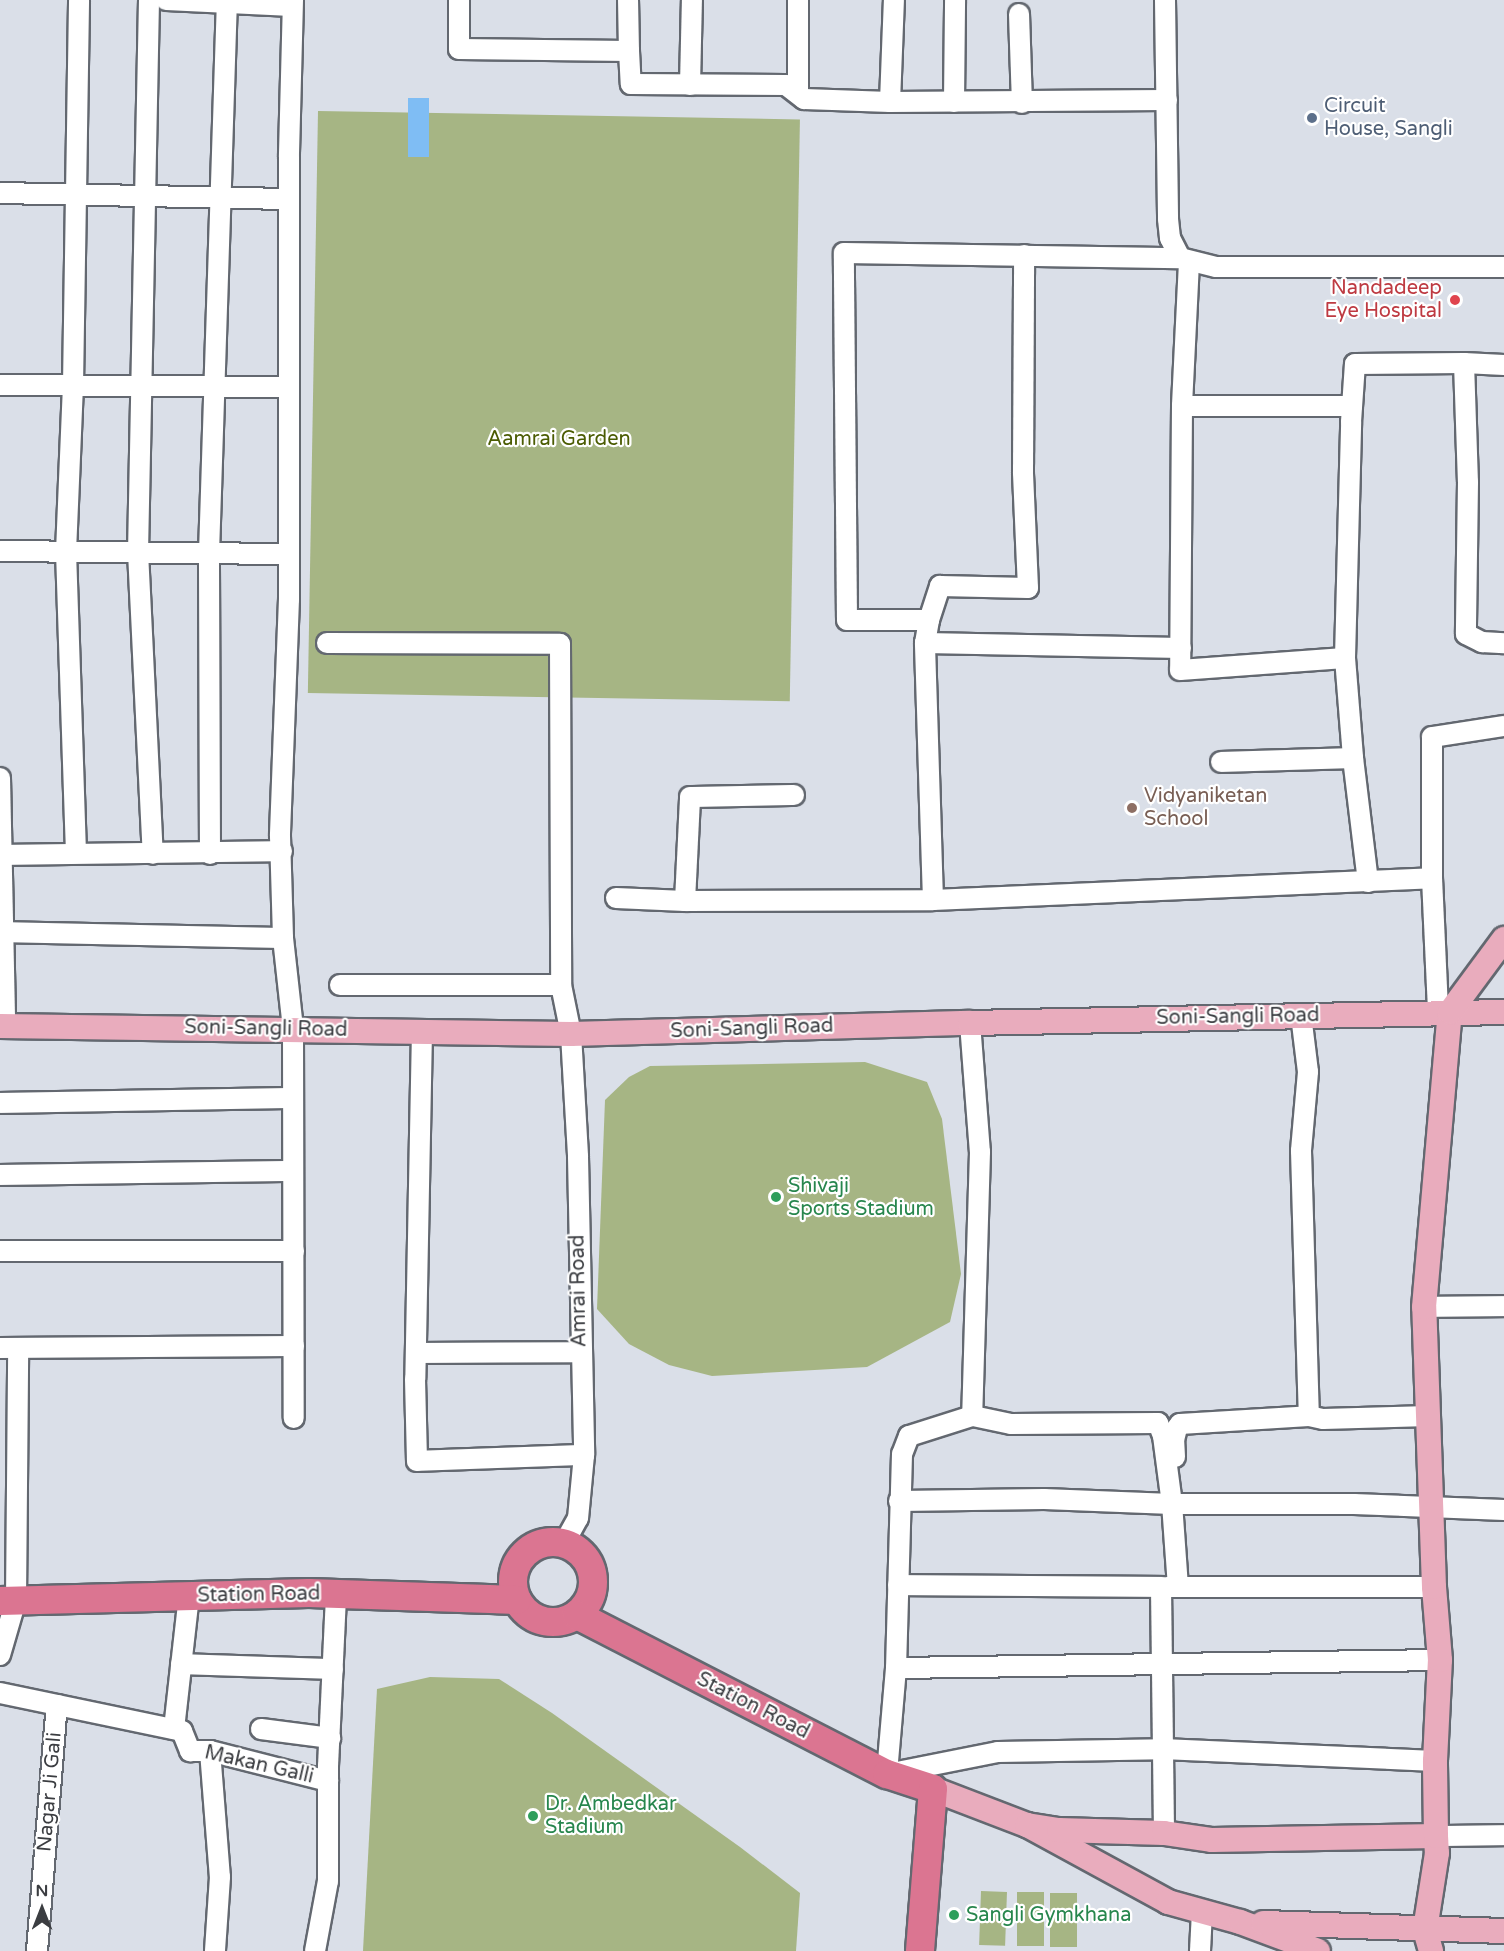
<!DOCTYPE html>
<style>
body{margin:0}
#map{position:relative;width:1504px;height:1951px;overflow:hidden;background:#dadfe8;font-family:"Varela Round",sans-serif}
div>[style]{position:absolute}
.green>*{inset:0;background:#a6b584;transform-origin:0 0}
.water>*{inset:0;background:#7fbdf4;transform-origin:0 0}
.roads{filter:drop-shadow(2px 0 #636870) drop-shadow(-2px 0 #636870) drop-shadow(0 2px #636870) drop-shadow(0 -2px #636870)}
.minor>*{height:20px;margin:-10px;padding:0 10px;transform-origin:10px;border-radius:10px;background:#fff}
.major>*{height:24px;margin:-12px;padding:0 12px;transform-origin:12px;border-radius:12px;background:#e9acbd}
.highway>*{height:28px;margin:-14px;padding:0 14px;transform-origin:14px;border-radius:14px;background:#db7591}
.highway>.ring{margin:-14px;padding:0;box-sizing:content-box;background:none;border:28px solid #db7591;border-radius:50%}
.dots>*{width:16px;height:16px;translate:-50% -50%;box-sizing:border-box;border:3px solid #fff;border-radius:50%}
span{translate:-50% -50%;white-space:nowrap;text-align:center;line-height:1.15;-webkit-text-stroke:4.5px #fff;paint-order:stroke}
.service-label{font-size:20px;color:#4e5e75}
.left{translate:0 -50%;text-align:left}
.health-label{font-size:20px;color:#be3a42}
.right{translate:-100% -50%;text-align:right}
.park-label{font-size:20px;color:#4b5c03}
.education-label{font-size:20px;color:#785e54}
.street-label{font-size:20px;color:#3b3d41}
.leisure-label{font-size:20px;color:#27864d}
.north{position:absolute;left:12px;top:1879px;width:60px;height:60px;-webkit-text-stroke:4px #fff;paint-order:stroke;rotate:0deg;font-size:16px;font-weight:700;line-height:24px;text-align:center;color:#3b3d41}
.north::after{content:'';display:block;margin:auto;width:21px;height:27px;background:#3b3d41;clip-path:polygon(50% 0,100% 100%,50% 72%,0 100%)}
</style>
<div id="map">
<div class="green">
<div style="left:318px;top:111px;width:482px;height:582px;rotate:1deg"></div>
<div style="clip-path:polygon(865px 1062px,927px 1082px,942px 1119px,961px 1274px,950px 1322px,867px 1367px,712px 1376px,669px 1365px,629px 1344px,597px 1309px,605px 1100px,629px 1077px,650px 1066px)"></div>
<div style="clip-path:polygon(430px 1677px,499px 1679px,552px 1713px,740px 1847px,800px 1893px,796px 1951px,363px 1951px,377px 1689px)"></div>
<div style="left:981px;top:1891px;width:26px;height:54px;rotate:2deg"></div>
<div style="left:1017px;top:1892px;width:27px;height:54px"></div>
<div style="left:1050px;top:1893px;width:27px;height:54px"></div>
</div>
<div class="water">
<div style="left:408px;top:98px;width:21px;height:59px"></div>
</div>
<div class="roads">
<div class="minor">
<div style="left:149px;top:0;width:552px;rotate:91.14deg"></div>
<div style="left:138px;top:552px;width:302px;rotate:87.2deg"></div>
<div style="left:166px;top:0;width:126px;rotate:2.7deg"></div>
<div style="left:293px;top:0;width:157px;rotate:91.5deg"></div>
<div style="left:289px;top:157px;width:442px;rotate:90deg"></div>
<div style="left:289px;top:599px;width:237px;rotate:92.2deg"></div>
<div style="left:280px;top:836px;width:102px;rotate:88.3deg"></div>
<div style="left:283px;top:938px;width:92px;rotate:83.7deg"></div>
<div style="left:293px;top:1029px;width:389px;rotate:89.9deg"></div>
<div style="left:459px;top:0;width:49px;rotate:90deg"></div>
<div style="left:459px;top:49px;width:170px;rotate:0.7deg"></div>
<div style="left:629px;top:51px;width:51px;rotate:-91.1deg"></div>
<div style="left:798px;top:0;width:93px;rotate:90deg"></div>
<div style="left:1165px;top:0;width:219px;rotate:89.2deg"></div>
<div style="left:1168px;top:219px;width:19px;rotate:84deg"></div>
<div style="left:1170px;top:238px;width:22px;rotate:63deg"></div>
<div style="left:1019px;top:14px;width:89px;rotate:88.1deg"></div>
<div style="left:629px;top:51px;width:33px;rotate:87deg"></div>
<div style="left:631px;top:84px;width:155px;rotate:0.4deg"></div>
<div style="left:786px;top:85px;width:23px;rotate:38deg"></div>
<div style="left:804px;top:99px;width:86px;rotate:2deg"></div>
<div style="left:890px;top:102px;width:277px;rotate:-0.4deg"></div>
<div style="left:690px;top:85px;width:85px;rotate:-88.7deg"></div>
<div style="left:890px;top:102px;width:102px;rotate:-87.8deg"></div>
<div style="left:954px;top:102px;width:102px;rotate:-89.4deg"></div>
<div style="left:0;top:193px;width:289px;rotate:1.2deg"></div>
<div style="left:1189px;top:262px;width:144px;rotate:92.8deg"></div>
<div style="left:1182px;top:406px;width:264px;rotate:90.4deg"></div>
<div style="left:1180px;top:670px;width:165px;rotate:-4.2deg"></div>
<div style="left:1345px;top:658px;width:100px;rotate:85.4deg"></div>
<div style="left:1353px;top:758px;width:132px;rotate:178.3deg"></div>
<div style="left:1464px;top:363px;width:119px;rotate:88.1deg"></div>
<div style="left:1468px;top:482px;width:152px;rotate:90.8deg"></div>
<div style="left:1466px;top:634px;width:18px;rotate:27deg"></div>
<div style="left:1482px;top:642px;width:22px;rotate:3deg"></div>
<div style="left:0;top:385px;width:289px;rotate:0.4deg"></div>
<div style="left:1182px;top:406px;width:170px"></div>
<div style="left:0;top:551px;width:289px;rotate:0.6deg"></div>
<div style="left:929px;top:620px;width:82px;rotate:180deg"></div>
<div style="left:847px;top:620px;width:367px;rotate:-90.5deg"></div>
<div style="left:844px;top:253px;width:336px;rotate:0.9deg"></div>
<div style="left:1180px;top:258px;width:37px;rotate:14deg"></div>
<div style="left:1216px;top:267px;width:288px"></div>
<div style="left:327px;top:643px;width:233px;rotate:0.2deg"></div>
<div style="left:560px;top:644px;width:341px;rotate:89.8deg"></div>
<div style="left:561px;top:985px;width:50px;rotate:78.5deg"></div>
<div style="left:571px;top:1034px;width:123px;rotate:86.7deg"></div>
<div style="left:578px;top:1157px;width:298px;rotate:88.8deg"></div>
<div style="left:584px;top:1455px;width:63px;rotate:95.4deg"></div>
<div style="left:578px;top:1518px;width:29px;rotate:119deg"></div>
<div style="left:925px;top:643px;width:256px;rotate:1.1deg"></div>
<div style="left:1345px;top:658px;width:236px;rotate:-88.5deg"></div>
<div style="left:1351px;top:422px;width:58px;rotate:-86.1deg"></div>
<div style="left:1355px;top:364px;width:109px;rotate:-0.5deg"></div>
<div style="left:1464px;top:363px;width:40px;rotate:2.9deg"></div>
<div style="left:1353px;top:758px;width:125px;rotate:83.1deg"></div>
<div style="left:0;top:778px;width:248px;rotate:88.8deg"></div>
<div style="left:76px;top:853px;width:301px;rotate:-91.9deg"></div>
<div style="left:66px;top:552px;width:167px;rotate:-87.6deg"></div>
<div style="left:73px;top:385px;width:385px;rotate:-89.1deg"></div>
<div style="left:210px;top:854px;width:301px;rotate:-90.2deg"></div>
<div style="left:209px;top:553px;width:553px;rotate:-88.14deg"></div>
<div style="left:0;top:855px;width:282px;rotate:-0.8deg"></div>
<div style="left:1432px;top:878px;width:134px;rotate:87.4deg"></div>
<div style="left:616px;top:898px;width:69px;rotate:2.5deg"></div>
<div style="left:685px;top:901px;width:248px;rotate:-0.2deg"></div>
<div style="left:933px;top:900px;width:499px;rotate:-2.5deg"></div>
<div style="left:1432px;top:878px;width:141px;rotate:-90deg"></div>
<div style="left:1432px;top:737px;width:73px;rotate:-8.7deg"></div>
<div style="left:933px;top:900px;width:257px;rotate:-91.8deg"></div>
<div style="left:925px;top:643px;width:23px;rotate:-80deg"></div>
<div style="left:929px;top:620px;width:36px;rotate:-72deg"></div>
<div style="left:940px;top:586px;width:88px;rotate:1.3deg"></div>
<div style="left:1028px;top:588px;width:116px;rotate:-92.5deg"></div>
<div style="left:1023px;top:472px;width:217px;rotate:-89.7deg"></div>
<div style="left:685px;top:901px;width:104px;rotate:-87.2deg"></div>
<div style="left:690px;top:797px;width:104px;rotate:-1.1deg"></div>
<div style="left:0;top:932px;width:283px;rotate:1.2deg"></div>
<div style="left:340px;top:985px;width:221px"></div>
<div style="left:1301px;top:1015px;width:57px;rotate:83deg"></div>
<div style="left:1308px;top:1072px;width:79px;rotate:95.1deg"></div>
<div style="left:1301px;top:1151px;width:265px;rotate:88.3deg"></div>
<div style="left:970px;top:1023px;width:129px;rotate:85.6deg"></div>
<div style="left:980px;top:1152px;width:264px;rotate:91.7deg"></div>
<div style="left:422px;top:1030px;width:349px;rotate:91.1deg"></div>
<div style="left:415px;top:1379px;width:82px;rotate:88.6deg"></div>
<div style="left:417px;top:1461px;width:167px;rotate:-2.1deg"></div>
<div style="left:0;top:1103px;width:293px;rotate:-1deg"></div>
<div style="left:0;top:1175px;width:293px;rotate:-0.8deg"></div>
<div style="left:0;top:1251px;width:294px"></div>
<div style="left:1424px;top:1307px;width:80px;rotate:-0.7deg"></div>
<div style="left:0;top:1348px;width:294px;rotate:-0.4deg"></div>
<div style="left:416px;top:1353px;width:164px;rotate:-0.3deg"></div>
<div style="left:1175px;top:1457px;width:17px;rotate:-93deg"></div>
<div style="left:1174px;top:1440px;width:12px;rotate:-76deg"></div>
<div style="left:1177px;top:1428px;width:5px;rotate:-53deg"></div>
<div style="left:1180px;top:1424px;width:129px;rotate:-3.5deg"></div>
<div style="left:1309px;top:1416px;width:14px;rotate:12deg"></div>
<div style="left:1323px;top:1419px;width:106px;rotate:-1.6deg"></div>
<div style="left:899px;top:1501px;width:145px;rotate:-0.8deg"></div>
<div style="left:1044px;top:1499px;width:128px;rotate:2.2deg"></div>
<div style="left:1172px;top:1504px;width:182px"></div>
<div style="left:1354px;top:1504px;width:150px;rotate:2.3deg"></div>
<div style="left:898px;top:1585px;width:263px;rotate:0.4deg"></div>
<div style="left:1161px;top:1587px;width:246px;rotate:89.3deg"></div>
<div style="left:1167px;top:1587px;width:267px"></div>
<div style="left:1178px;top:1587px;width:83px;rotate:-94.1deg"></div>
<div style="left:1172px;top:1504px;width:69px;rotate:-97.5deg"></div>
<div style="left:1163px;top:1436px;width:14px;rotate:-111deg"></div>
<div style="left:1158px;top:1423px;width:147px;rotate:179.6deg"></div>
<div style="left:1011px;top:1424px;width:40px;rotate:-168deg"></div>
<div style="left:972px;top:1416px;width:66px;rotate:162.4deg"></div>
<div style="left:909px;top:1436px;width:19px;rotate:111deg"></div>
<div style="left:902px;top:1454px;width:214px;rotate:91.6deg"></div>
<div style="left:896px;top:1668px;width:106px;rotate:94.9deg"></div>
<div style="left:887px;top:1774px;width:113px;rotate:-11.2deg"></div>
<div style="left:998px;top:1752px;width:164px;rotate:-1deg"></div>
<div style="left:1162px;top:1749px;width:273px;rotate:2.5deg"></div>
<div style="left:0;top:1655px;width:57px;rotate:-73.8deg"></div>
<div style="left:16px;top:1600px;width:252px;rotate:-89.5deg"></div>
<div style="left:181px;top:1664px;width:152px;rotate:1.9deg"></div>
<div style="left:896px;top:1668px;width:544px;rotate:-0.84deg"></div>
<div style="left:0;top:1693px;width:186px;rotate:11.8deg"></div>
<div style="left:182px;top:1731px;width:22px;rotate:68deg"></div>
<div style="left:190px;top:1751px;width:20px"></div>
<div style="left:210px;top:1751px;width:122px;rotate:14.3deg"></div>
<div style="left:174px;top:1729px;width:134px;rotate:-83.6deg"></div>
<div style="left:261px;top:1729px;width:70px;rotate:7.4deg"></div>
<div style="left:210px;top:1751px;width:126px;rotate:85.5deg"></div>
<div style="left:220px;top:1877px;width:74px;rotate:93.9deg"></div>
<div style="left:1436px;top:1836px;width:68px;rotate:-0.8deg"></div>
<div style="left:37px;top:1951px;width:247px;rotate:-85.4deg"></div>
<div style="left:315px;top:1951px;width:71px;rotate:-79.5deg"></div>
<div style="left:328px;top:1881px;width:115px;rotate:-90deg"></div>
<div style="left:328px;top:1766px;width:171px;rotate:-87.3deg"></div>
<div style="left:1200px;top:1951px;width:40px;rotate:-87.1deg"></div>
</div>
<div class="major">
<div style="left:0;top:1026px;width:571px;rotate:0.8deg"></div>
<div style="left:571px;top:1034px;width:399px;rotate:-1.6deg"></div>
<div style="left:970px;top:1023px;width:534px;rotate:-1.18deg"></div>
<div style="left:933px;top:1789px;width:101px;rotate:21deg"></div>
<div style="left:1027px;top:1825px;width:161px;rotate:28.6deg"></div>
<div style="left:1168px;top:1902px;width:75px;rotate:15.5deg"></div>
<div style="left:1240px;top:1922px;width:83px;rotate:20.4deg"></div>
<div style="left:1027px;top:1825px;width:32px;rotate:9deg"></div>
<div style="left:1059px;top:1830px;width:105px;rotate:1.6deg"></div>
<div style="left:1164px;top:1833px;width:49px;rotate:8.3deg"></div>
<div style="left:1212px;top:1840px;width:224px;rotate:-1deg"></div>
<div style="left:1436px;top:1836px;width:17px;rotate:87deg"></div>
<div style="left:1437px;top:1853px;width:78px;rotate:98.9deg"></div>
<div style="left:1425px;top:1930px;width:22px;rotate:74deg"></div>
<div style="left:1436px;top:1836px;width:75px;rotate:-90.8deg"></div>
<div style="left:1435px;top:1761px;width:101px;rotate:-87.2deg"></div>
<div style="left:1440px;top:1660px;width:73px;rotate:-94.7deg"></div>
<div style="left:1434px;top:1587px;width:280px;rotate:-92deg"></div>
<div style="left:1424px;top:1307px;width:296px;rotate:-85deg"></div>
<div style="left:1450px;top:1012px;width:91px;rotate:-53.5deg"></div>
<div style="left:1263px;top:1923px;width:241px;rotate:1.9deg"></div>
</div>
<div class="highway">
<div class="ring" style="left:513px;top:1542px;width:52px;height:52px"></div>
<div style="left:0;top:1601px;width:309px;rotate:-1.5deg"></div>
<div style="left:309px;top:1593px;width:208px;rotate:1.9deg"></div>
<div style="left:577px;top:1615px;width:348px;rotate:27.2deg"></div>
<div style="left:887px;top:1774px;width:48px;rotate:18.1deg"></div>
<div style="left:933px;top:1789px;width:163px;rotate:94.6deg"></div>
</div>
</div>
<div class="dots">
<div style="left:1312px;top:118px;background:#5c6f8a"></div>
<div style="left:1455px;top:300px;background:#e0444e"></div>
<div style="left:1132px;top:808px;background:#8d6e63"></div>
<div style="left:776px;top:1197px;background:#2e9e5b"></div>
<div style="left:533px;top:1816px;background:#2e9e5b"></div>
<div style="left:954px;top:1915px;background:#2e9e5b"></div>
</div>
<div class="service-label">
<span class="left" style="left:1324px;top:118px">Circuit<br>House, Sangli</span>
</div>
<div class="health-label">
<span class="right" style="left:1442px;top:300px">Nandadeep<br>Eye Hospital</span>
</div>
<div class="park-label">
<span style="left:559px;top:439px">Aamrai Garden</span>
</div>
<div class="education-label">
<span class="left" style="left:1144px;top:808px">Vidyaniketan<br>School</span>
</div>
<div class="street-label">
<span style="left:1238px;top:1017px;rotate:-1deg">Soni-Sangli Road</span>
<span style="left:266px;top:1029px;rotate:1deg">Soni-Sangli Road</span>
<span style="left:752px;top:1029px;rotate:-2deg">Soni-Sangli Road</span>
<span style="left:579px;top:1291px;rotate:-91deg">Amrai Road</span>
<span style="left:259px;top:1595px;rotate:-1deg">Station Road</span>
<span style="left:753px;top:1706px;rotate:27deg">Station Road</span>
<span style="left:259px;top:1765px;rotate:13deg">Makan Galli</span>
<span style="left:50px;top:1792px;rotate:-85deg">Nagar Ji Gali</span>
</div>
<div class="leisure-label">
<span class="left" style="left:788px;top:1198px">Shivaji<br>Sports Stadium</span>
<span class="left" style="left:545px;top:1816px">Dr. Ambedkar<br>Stadium</span>
<span class="left" style="left:966px;top:1915px">Sangli Gymkhana</span>
</div>
<div class="north">N</div>
</div>
